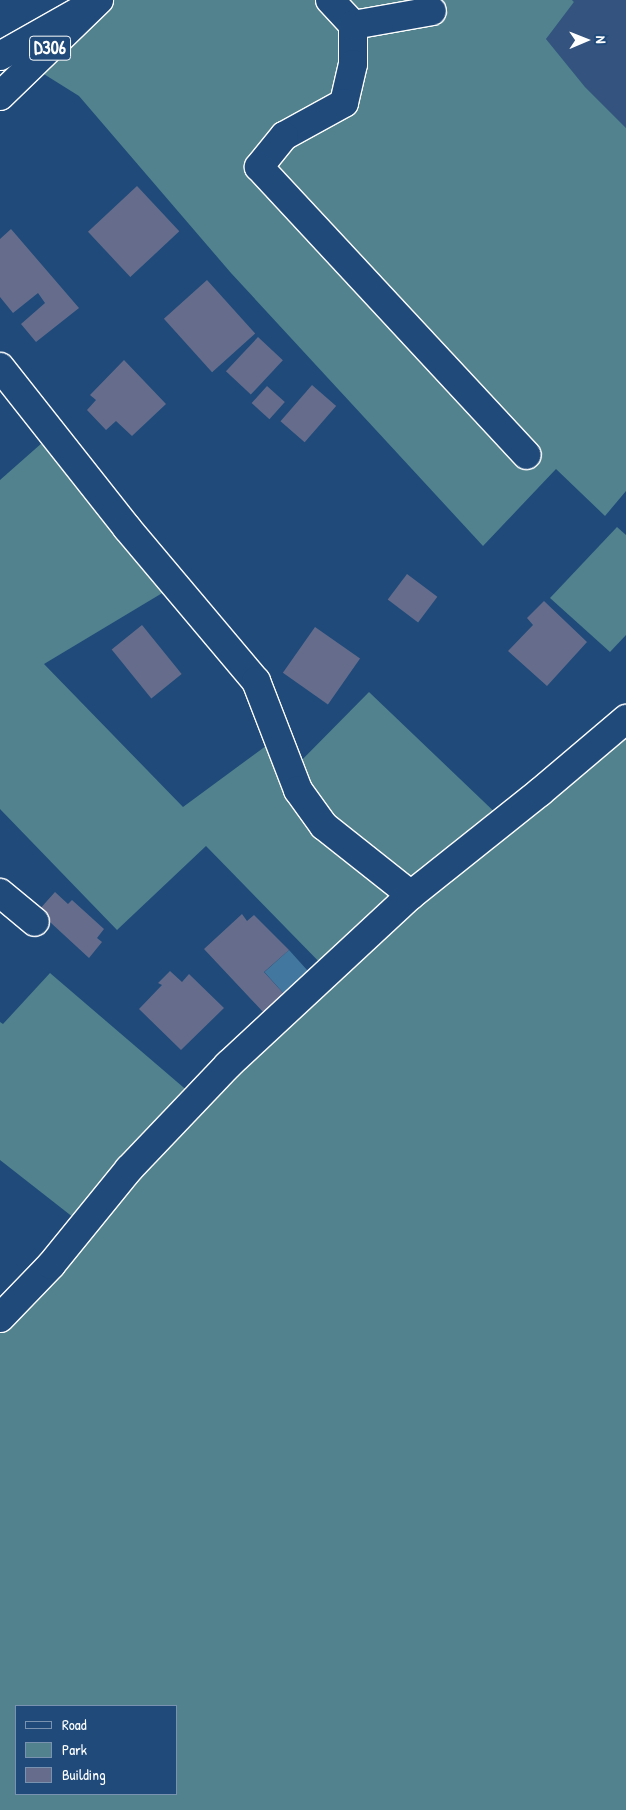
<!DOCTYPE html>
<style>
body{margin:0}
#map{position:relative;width:626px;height:1810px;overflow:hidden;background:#1f4a7a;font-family:"Patrick Hand",sans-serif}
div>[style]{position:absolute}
.built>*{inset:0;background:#34547f}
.green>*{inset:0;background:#51828d}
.water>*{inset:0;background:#42789f;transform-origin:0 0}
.building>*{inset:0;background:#666d8c;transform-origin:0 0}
.roads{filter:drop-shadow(1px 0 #fff) drop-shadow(-1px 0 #fff) drop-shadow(0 1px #fff) drop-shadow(0 -1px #fff)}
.minor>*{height:28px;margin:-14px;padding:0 14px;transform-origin:14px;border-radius:14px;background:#1f4a7a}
.major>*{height:28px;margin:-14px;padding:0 14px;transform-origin:14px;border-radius:14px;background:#1f4a7a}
span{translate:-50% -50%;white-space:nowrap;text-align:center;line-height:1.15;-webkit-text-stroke:4px #1f4a7a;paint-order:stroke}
.shield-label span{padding:1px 4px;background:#1f4a7a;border:1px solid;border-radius:4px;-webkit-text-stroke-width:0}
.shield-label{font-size:18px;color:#fff;font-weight:700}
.legend{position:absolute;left:15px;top:1705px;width:162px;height:90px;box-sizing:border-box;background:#1f4a7a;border:1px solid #7992af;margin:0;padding:6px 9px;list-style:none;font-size:15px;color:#fff}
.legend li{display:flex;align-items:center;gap:10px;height:25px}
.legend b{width:25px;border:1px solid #7992af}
.north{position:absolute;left:561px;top:15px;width:50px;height:50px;-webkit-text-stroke:4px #1f4a7a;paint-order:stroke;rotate:89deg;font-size:14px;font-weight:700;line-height:20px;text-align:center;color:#fff}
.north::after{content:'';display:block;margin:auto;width:18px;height:22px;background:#fff;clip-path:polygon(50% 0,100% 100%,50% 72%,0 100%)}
</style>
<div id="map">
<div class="built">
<div style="clip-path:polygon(572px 0,626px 0,626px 128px,585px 87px,546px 39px,574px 2px)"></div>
</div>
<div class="green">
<div style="clip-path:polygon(99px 0,572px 0,574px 2px,546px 39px,585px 87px,626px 128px,626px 491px,605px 516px,556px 469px,483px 546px,231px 273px,79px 96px,31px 66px)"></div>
<div style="clip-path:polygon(evenodd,51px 435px,174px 586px,44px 664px,183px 807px,278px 737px,291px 771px,369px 692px,504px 821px,626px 719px,626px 1810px,0 1810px,0 1315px,83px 1225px,0 1160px,0 1022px,3px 1024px,50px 973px,197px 1099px,329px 972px,206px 846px,117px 930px,0 809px,0 480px,51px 435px,16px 1706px,176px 1706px,176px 1794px,16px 1794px,16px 1706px)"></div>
<div style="clip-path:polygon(617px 527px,626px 535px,626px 635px,610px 652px,550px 598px)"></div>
</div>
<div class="water">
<div style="left:289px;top:950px;width:30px;height:33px;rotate:48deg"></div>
</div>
<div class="building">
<div style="left:137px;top:186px;width:62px;height:67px;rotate:47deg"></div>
<div style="clip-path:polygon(11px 229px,79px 308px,36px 342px,21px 324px,45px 303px,38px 293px,13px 313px,0 297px,0 239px)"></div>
<div style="left:207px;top:280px;width:72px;height:58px;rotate:48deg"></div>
<div style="left:258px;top:337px;width:34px;height:47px;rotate:43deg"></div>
<div style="clip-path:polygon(124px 360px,166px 404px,132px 436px,116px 421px,106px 430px,87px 410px,96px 400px,90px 395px)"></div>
<div style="left:312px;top:385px;width:32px;height:48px;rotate:41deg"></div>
<div style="left:267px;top:386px;width:24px;height:23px;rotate:42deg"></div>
<div style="left:407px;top:574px;width:38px;height:32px;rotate:37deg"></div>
<div style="clip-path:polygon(544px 601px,587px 642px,547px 686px,508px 651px,533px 625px,527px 618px)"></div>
<div style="left:142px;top:625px;width:63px;height:39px;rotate:51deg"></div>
<div style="left:315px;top:627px;width:55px;height:56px;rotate:35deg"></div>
<div style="clip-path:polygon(55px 892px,68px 904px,72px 900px,104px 929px,97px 938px,102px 942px,89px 958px,38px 911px)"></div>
<div style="clip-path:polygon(242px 914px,247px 921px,254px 915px,289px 950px,264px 972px,284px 994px,264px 1013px,204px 949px)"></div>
<div style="clip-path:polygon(170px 971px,182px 982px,189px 974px,224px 1008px,181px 1050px,139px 1009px,162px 985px,158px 983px)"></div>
</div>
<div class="roads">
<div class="minor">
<div style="left:330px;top:0;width:34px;rotate:47deg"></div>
<div style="left:353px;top:25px;width:39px;rotate:90deg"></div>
<div style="left:353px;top:64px;width:40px;rotate:103deg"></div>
<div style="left:344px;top:103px;width:68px;rotate:151.2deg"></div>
<div style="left:284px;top:136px;width:40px;rotate:129deg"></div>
<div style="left:259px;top:167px;width:393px;rotate:47.1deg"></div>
<div style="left:353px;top:25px;width:80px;rotate:-10deg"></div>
<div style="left:0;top:56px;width:98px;rotate:-29.5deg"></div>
<div style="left:0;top:367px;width:205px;rotate:51.7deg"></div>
<div style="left:127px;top:528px;width:200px;rotate:49.9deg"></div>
<div style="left:256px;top:681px;width:117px;rotate:68.9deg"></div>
<div style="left:298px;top:790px;width:44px;rotate:54.2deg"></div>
<div style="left:324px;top:826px;width:111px;rotate:38.4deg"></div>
<div style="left:0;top:893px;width:45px;rotate:39.6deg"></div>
<div style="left:0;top:1318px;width:74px;rotate:-46.1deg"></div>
<div style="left:51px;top:1265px;width:124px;rotate:-50.9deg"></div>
<div style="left:129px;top:1169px;width:144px;rotate:-46.4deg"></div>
<div style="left:228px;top:1065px;width:250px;rotate:-42.9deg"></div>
<div style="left:411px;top:895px;width:165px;rotate:-38.6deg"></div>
<div style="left:540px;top:792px;width:113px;rotate:-40.3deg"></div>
</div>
<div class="major">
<div style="left:0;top:96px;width:138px;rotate:-44.1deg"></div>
</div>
</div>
<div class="shield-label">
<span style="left:50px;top:48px">D306</span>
</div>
<ul class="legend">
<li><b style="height:6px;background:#1f4a7a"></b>Road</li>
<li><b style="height:14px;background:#51828d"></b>Park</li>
<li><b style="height:14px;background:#666d8c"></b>Building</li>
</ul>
<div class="north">N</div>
</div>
